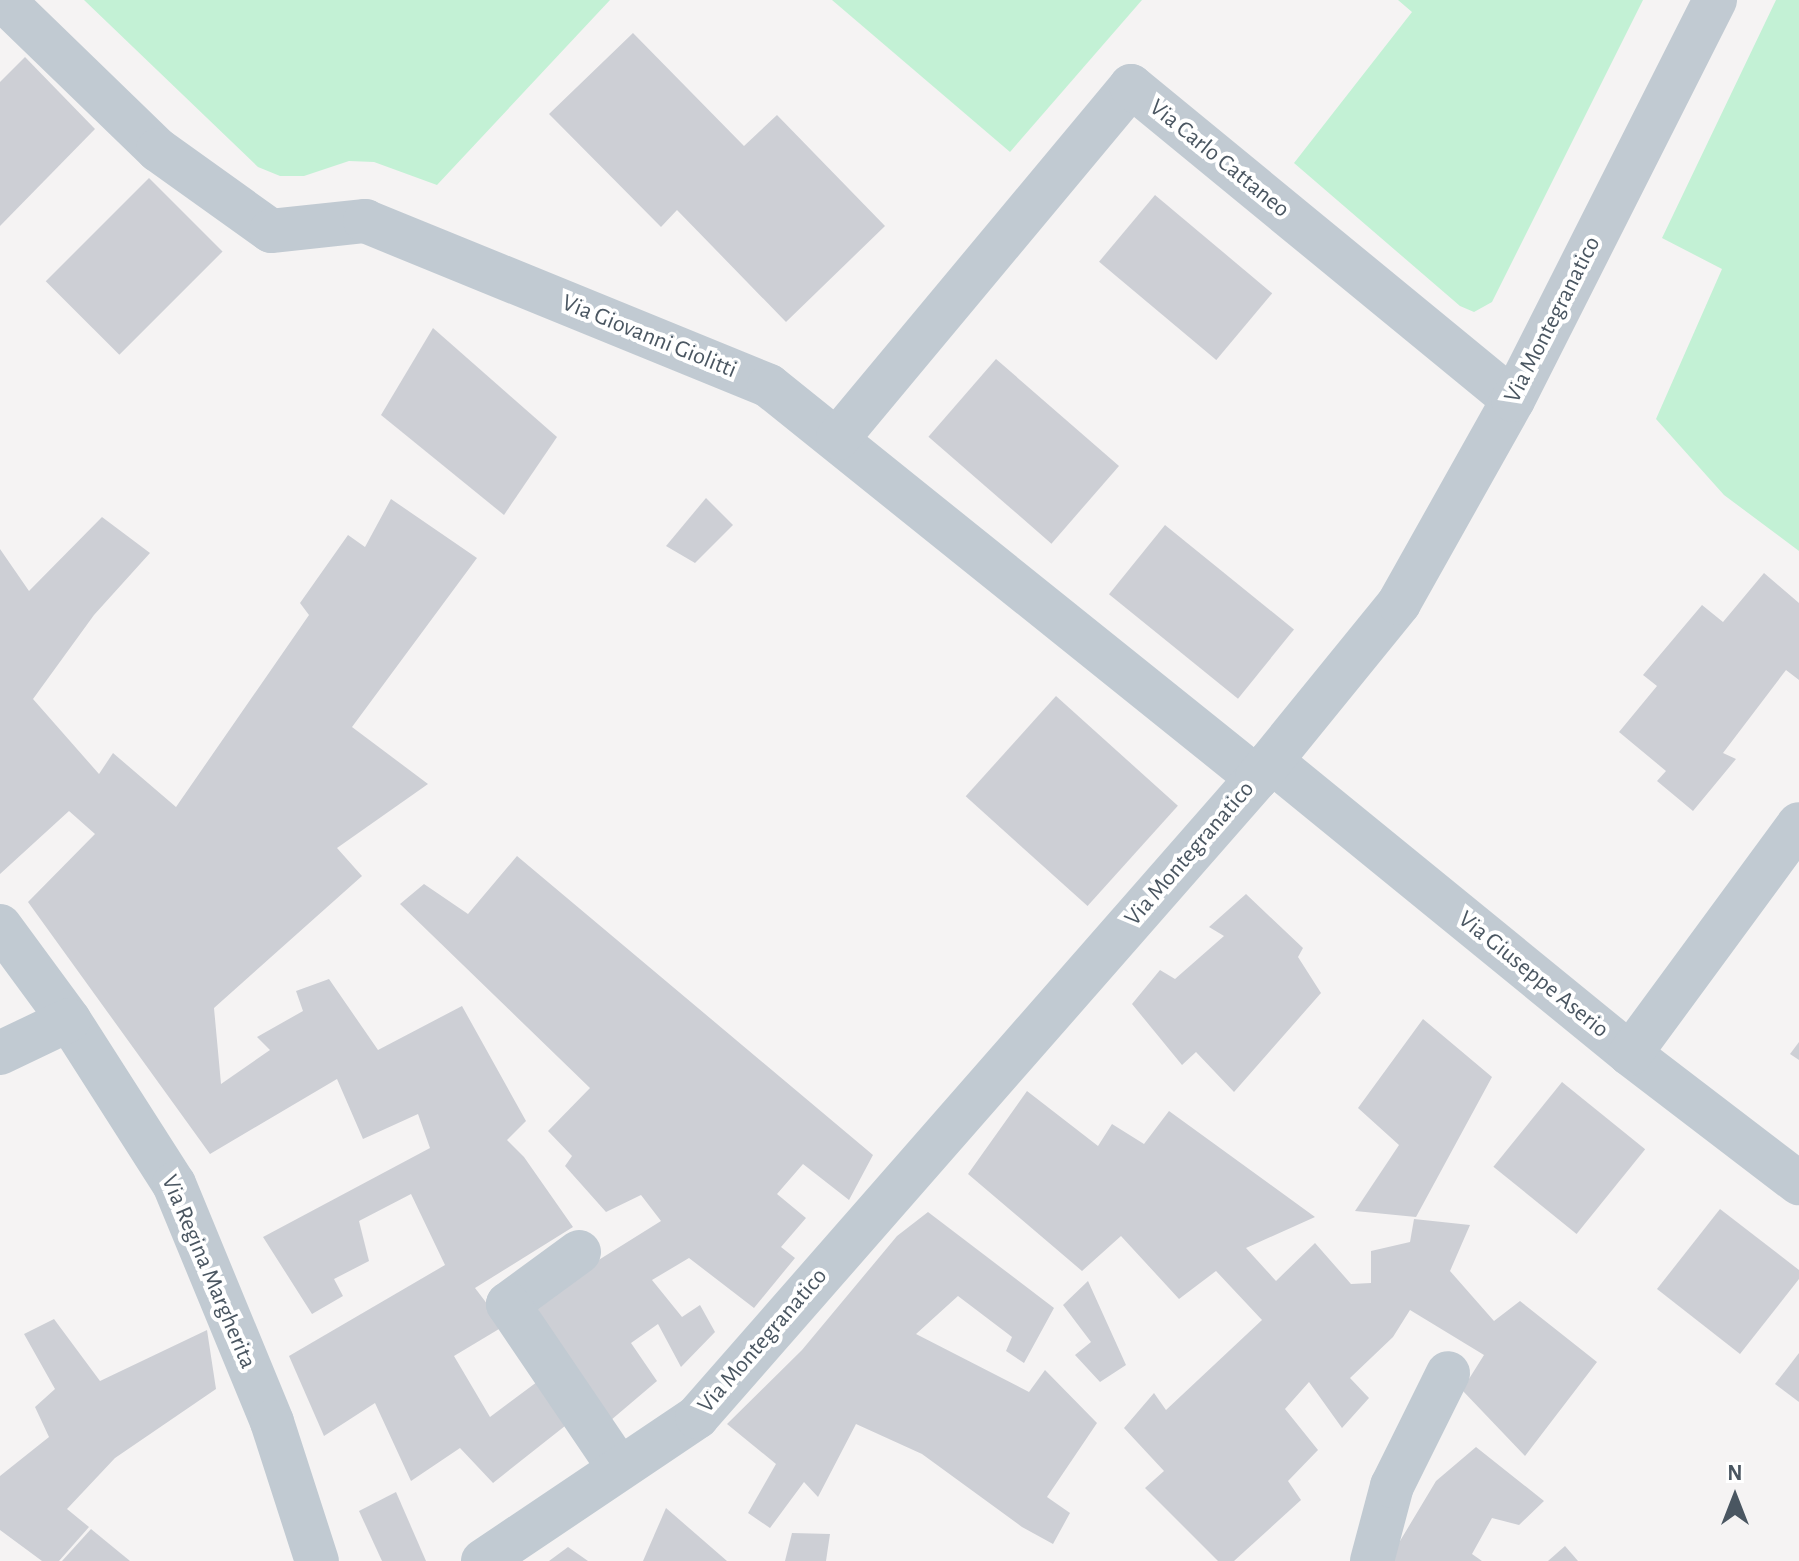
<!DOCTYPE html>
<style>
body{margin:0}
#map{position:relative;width:1799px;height:1561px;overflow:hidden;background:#f5f3f3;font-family:"Alegreya Sans",sans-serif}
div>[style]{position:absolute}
.green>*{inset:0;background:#c3f1d5}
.building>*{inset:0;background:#cdcfd5;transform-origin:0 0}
.minor>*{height:44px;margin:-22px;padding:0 22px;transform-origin:22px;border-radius:22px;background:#c1cad2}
span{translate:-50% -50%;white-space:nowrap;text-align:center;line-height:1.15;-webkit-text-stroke:8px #fff;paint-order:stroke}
.street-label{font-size:24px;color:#4a5661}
.north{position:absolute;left:1695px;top:1457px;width:80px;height:80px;-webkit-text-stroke:6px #fff;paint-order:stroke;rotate:0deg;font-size:22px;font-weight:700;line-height:32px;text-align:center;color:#4a5661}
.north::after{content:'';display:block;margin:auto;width:28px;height:36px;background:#4a5661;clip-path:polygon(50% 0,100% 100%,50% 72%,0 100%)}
</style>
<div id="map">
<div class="green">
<div style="clip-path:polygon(84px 0,610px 0,437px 185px,374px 162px,349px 161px,304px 176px,280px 176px,258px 167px)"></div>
<div style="clip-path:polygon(832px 0,1142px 0,1010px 152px)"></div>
<div style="clip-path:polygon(1398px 0,1643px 0,1492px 302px,1474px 312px,1460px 306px,1294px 163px,1412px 12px)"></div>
<div style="clip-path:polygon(1776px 0,1799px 0,1799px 551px,1724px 495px,1656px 419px,1722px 269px,1662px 238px)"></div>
</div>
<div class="building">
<div style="clip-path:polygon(633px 33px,744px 146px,777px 115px,885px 226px,786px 322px,677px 210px,661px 227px,549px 114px)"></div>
<div style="clip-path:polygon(25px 57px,95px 129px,0 226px,0 82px)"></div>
<div style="left:149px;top:178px;width:104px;height:146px;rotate:45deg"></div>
<div style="left:1155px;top:195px;width:153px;height:87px;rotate:40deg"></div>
<div style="clip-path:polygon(433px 328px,557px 437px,504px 515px,381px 415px)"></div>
<div style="left:996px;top:359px;width:163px;height:103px;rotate:41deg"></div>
<div style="clip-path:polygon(706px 498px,733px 525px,695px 563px,666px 546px)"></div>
<div style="clip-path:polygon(391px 499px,477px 558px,352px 727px,428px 784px,337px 848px,362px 876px,214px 1008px,221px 1084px,270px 1050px,257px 1037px,303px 1011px,296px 991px,329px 979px,378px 1050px,462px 1006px,526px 1121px,507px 1140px,524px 1157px,573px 1227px,475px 1288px,504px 1326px,454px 1356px,490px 1417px,545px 1376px,570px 1422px,493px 1483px,460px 1448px,411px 1481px,375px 1403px,324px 1436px,289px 1356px,445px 1265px,411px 1194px,359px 1221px,369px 1261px,334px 1279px,343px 1296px,312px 1314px,263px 1237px,430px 1148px,418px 1114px,363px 1139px,337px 1079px,210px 1154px,28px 902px,95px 834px,69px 811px,0 874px,0 549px,29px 591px,102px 517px,150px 553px,94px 615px,33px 699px,99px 774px,113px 753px,176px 807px,309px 615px,300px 603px,348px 535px,365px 547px)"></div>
<div style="left:1165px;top:525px;width:166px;height:89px;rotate:39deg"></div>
<div style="clip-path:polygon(1764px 573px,1799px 603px,1799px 680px,1786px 670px,1723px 753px,1736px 759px,1693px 811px,1657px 781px,1666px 771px,1619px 732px,1657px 686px,1643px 675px,1702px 605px,1723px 622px)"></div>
<div style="left:1056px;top:696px;width:164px;height:135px;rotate:42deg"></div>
<div style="clip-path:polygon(517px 856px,873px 1155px,849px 1200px,803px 1164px,777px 1194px,806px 1218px,781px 1247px,795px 1258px,754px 1308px,689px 1258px,652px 1280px,682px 1317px,700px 1305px,715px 1332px,681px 1367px,658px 1324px,631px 1343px,657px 1381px,604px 1426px,533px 1301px,661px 1221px,641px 1195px,606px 1212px,565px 1166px,572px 1156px,548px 1131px,590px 1088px,400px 904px,424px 884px,468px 914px)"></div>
<div style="clip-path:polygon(1246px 894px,1303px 948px,1298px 957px,1321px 993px,1234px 1092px,1196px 1052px,1182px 1065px,1132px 1004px,1160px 970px,1175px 979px,1224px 936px,1209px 927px)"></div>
<div style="clip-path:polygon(1423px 1019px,1492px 1077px,1416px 1217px,1355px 1211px,1399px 1145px,1358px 1108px)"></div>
<div style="clip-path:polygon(1799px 1042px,1799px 1060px,1790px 1054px)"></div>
<div style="left:1562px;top:1082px;width:107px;height:109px;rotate:39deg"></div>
<div style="clip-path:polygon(1027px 1091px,1098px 1146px,1112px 1124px,1144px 1144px,1169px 1111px,1315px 1217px,1246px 1248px,1276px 1281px,1315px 1243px,1351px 1284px,1371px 1283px,1371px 1251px,1410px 1242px,1414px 1219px,1470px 1225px,1450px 1271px,1494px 1321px,1520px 1301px,1597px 1362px,1525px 1456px,1462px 1390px,1484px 1355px,1410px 1310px,1393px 1337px,1350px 1378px,1369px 1398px,1342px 1428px,1309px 1382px,1285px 1409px,1318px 1450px,1288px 1481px,1301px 1500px,1234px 1561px,1218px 1561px,1145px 1488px,1164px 1471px,1124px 1428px,1154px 1393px,1166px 1410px,1262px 1320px,1216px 1271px,1179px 1299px,1121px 1236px,1082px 1271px,968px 1174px)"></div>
<div style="clip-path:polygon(1720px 1209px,1799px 1270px,1799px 1279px,1740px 1354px,1657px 1289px)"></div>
<div style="clip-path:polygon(928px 1212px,1054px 1308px,1024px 1363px,1006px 1351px,1012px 1337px,958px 1296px,916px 1334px,1029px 1392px,1045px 1370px,1097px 1423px,1047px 1497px,1070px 1513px,1053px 1544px,1022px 1527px,922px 1454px,856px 1424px,818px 1497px,804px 1482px,770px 1528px,748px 1513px,776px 1464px,727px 1424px,802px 1350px,897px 1236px)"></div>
<div style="clip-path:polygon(1088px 1281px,1126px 1365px,1100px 1382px,1075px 1355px,1091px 1342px,1063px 1305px)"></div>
<div style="clip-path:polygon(54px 1319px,100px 1381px,207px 1330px,216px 1389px,115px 1458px,67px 1509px,89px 1527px,59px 1561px,42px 1561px,0 1530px,0 1476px,49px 1437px,35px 1407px,55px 1389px,24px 1334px)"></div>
<div style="clip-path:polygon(1799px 1353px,1799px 1402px,1775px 1384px)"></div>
<div style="clip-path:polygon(1476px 1447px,1544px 1501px,1519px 1525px,1492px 1518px,1472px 1554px,1482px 1561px,1388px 1561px,1436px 1481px)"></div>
<div style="clip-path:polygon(396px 1492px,426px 1561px,382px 1561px,359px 1511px)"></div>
<div style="clip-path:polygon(666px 1508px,727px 1561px,643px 1561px)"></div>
<div style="clip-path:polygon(91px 1529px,130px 1561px,62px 1561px)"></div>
<div style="clip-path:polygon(792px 1533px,830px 1534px,826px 1561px,785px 1561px)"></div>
<div style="clip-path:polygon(1565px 1546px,1578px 1561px,1548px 1561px)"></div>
<div style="clip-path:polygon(568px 1547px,588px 1561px,549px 1561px)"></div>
</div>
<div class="minor">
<div style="left:3px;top:0;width:216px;rotate:44.1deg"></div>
<div style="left:158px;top:150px;width:139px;rotate:35.6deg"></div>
<div style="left:271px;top:231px;width:95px;rotate:-6.1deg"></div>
<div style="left:365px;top:221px;width:436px;rotate:22.2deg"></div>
<div style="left:769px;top:386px;width:626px;rotate:38.77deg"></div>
<div style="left:838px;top:438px;width:458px;rotate:-50.2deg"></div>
<div style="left:1131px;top:86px;width:494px;rotate:39.4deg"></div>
<div style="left:1271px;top:761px;width:463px;rotate:39.2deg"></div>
<div style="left:1630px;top:1054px;width:213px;rotate:37.4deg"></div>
<div style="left:0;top:926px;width:117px;rotate:53.7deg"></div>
<div style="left:69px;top:1020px;width:195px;rotate:57.4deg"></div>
<div style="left:174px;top:1184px;width:257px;rotate:67.6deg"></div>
<div style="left:272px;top:1422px;width:146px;rotate:72.1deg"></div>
<div style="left:0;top:1053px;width:76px;rotate:-25.6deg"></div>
<div style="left:1630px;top:1054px;width:285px;rotate:-53.7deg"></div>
<div style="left:579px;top:1252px;width:88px;rotate:143.8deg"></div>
<div style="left:508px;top:1304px;width:198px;rotate:55.9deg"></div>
<div style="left:483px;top:1561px;width:258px;rotate:-33.9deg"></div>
<div style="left:697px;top:1417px;width:850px;rotate:-48.77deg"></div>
<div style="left:1257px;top:778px;width:225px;rotate:-50.9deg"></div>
<div style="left:1399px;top:603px;width:233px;rotate:-60.7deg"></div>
<div style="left:1513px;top:400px;width:448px;rotate:-63.2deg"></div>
<div style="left:1372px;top:1561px;width:78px;rotate:-75.1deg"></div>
<div style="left:1392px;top:1486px;width:126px;rotate:-63.6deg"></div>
</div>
<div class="street-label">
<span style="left:1219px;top:159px;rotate:39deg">Via Carlo Cattaneo</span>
<span style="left:1553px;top:320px;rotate:-63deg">Via Montegranatico</span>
<span style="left:649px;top:337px;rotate:22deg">Via Giovanni Giolitti</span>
<span style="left:1190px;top:854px;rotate:-49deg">Via Montegranatico</span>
<span style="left:1533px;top:975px;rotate:39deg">Via Giuseppe Aserio</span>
<span style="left:208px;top:1272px;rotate:67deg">Via Regina Margherita</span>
<span style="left:763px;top:1341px;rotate:-49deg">Via Montegranatico</span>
</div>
<div class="north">N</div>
</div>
